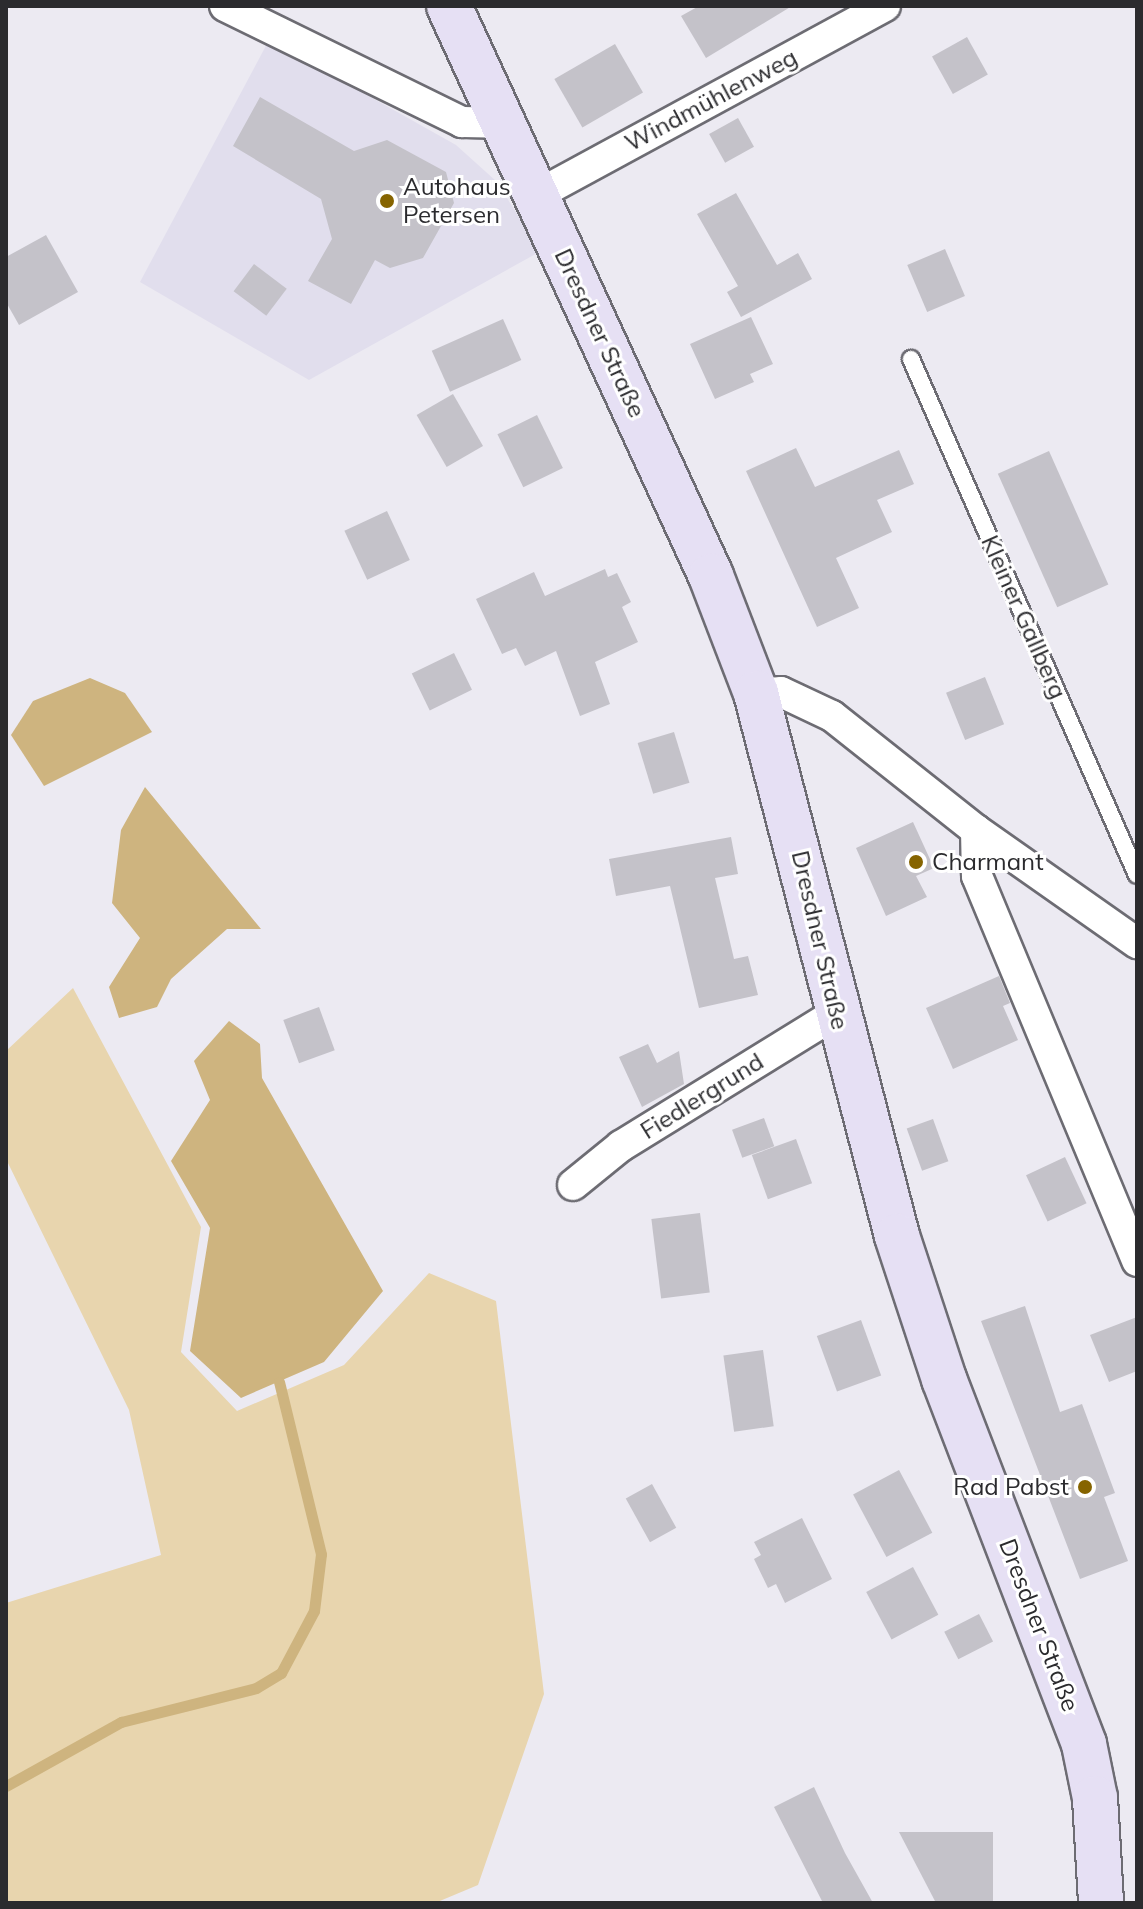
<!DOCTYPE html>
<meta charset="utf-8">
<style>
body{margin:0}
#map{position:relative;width:1143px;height:1909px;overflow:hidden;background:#eceaf2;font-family:Mulish,sans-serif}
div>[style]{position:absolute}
.built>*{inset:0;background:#e1deed}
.green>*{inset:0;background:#e8d5ae}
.water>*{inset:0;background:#ceb47f}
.stream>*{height:11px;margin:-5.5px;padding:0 5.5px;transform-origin:5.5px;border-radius:5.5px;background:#ceb47f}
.building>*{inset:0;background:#c4c2c9;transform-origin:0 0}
.roads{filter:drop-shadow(2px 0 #6d6c73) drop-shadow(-2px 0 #6d6c73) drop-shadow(0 2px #6d6c73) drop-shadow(0 -2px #6d6c73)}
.lane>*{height:16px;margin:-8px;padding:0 8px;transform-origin:8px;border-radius:8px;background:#fff}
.street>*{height:30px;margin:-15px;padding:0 15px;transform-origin:15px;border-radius:15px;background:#fff}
.secondary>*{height:44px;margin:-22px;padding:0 22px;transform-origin:22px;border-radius:22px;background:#e6e0f4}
.dots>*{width:22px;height:22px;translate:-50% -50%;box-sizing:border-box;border:4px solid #fff;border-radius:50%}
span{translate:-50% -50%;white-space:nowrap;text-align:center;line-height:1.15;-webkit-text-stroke:6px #fff;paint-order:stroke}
.street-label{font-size:24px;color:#2b2b2e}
.poi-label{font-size:24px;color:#2b2b2e}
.left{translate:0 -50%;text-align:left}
.right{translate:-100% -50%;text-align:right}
.frame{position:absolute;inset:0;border:8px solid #2b2b2e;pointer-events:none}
</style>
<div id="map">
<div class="built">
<div style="clip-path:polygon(269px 40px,456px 145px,496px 181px,541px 251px,309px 380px,140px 282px)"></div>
</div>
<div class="green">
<div style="clip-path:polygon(73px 988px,201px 1227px,181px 1352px,237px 1411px,344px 1365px,429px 1273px,496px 1301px,544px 1694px,478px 1885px,435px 1903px,6px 1903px,6px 1603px,161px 1555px,129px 1410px,6px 1159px,6px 1051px)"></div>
</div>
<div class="water">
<div style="clip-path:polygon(90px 678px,125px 693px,152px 732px,44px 786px,11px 735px,33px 701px)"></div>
<div style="clip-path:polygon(145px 787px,261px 929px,227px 929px,171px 979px,157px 1007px,119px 1018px,109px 987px,140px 938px,112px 903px,121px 830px)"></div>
<div style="clip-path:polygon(229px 1021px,260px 1044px,262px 1078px,383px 1291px,324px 1362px,241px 1398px,190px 1351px,210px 1228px,171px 1161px,210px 1100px,194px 1061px)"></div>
</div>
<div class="stream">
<div style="left:6px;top:1786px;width:132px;rotate:-29.1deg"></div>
<div style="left:121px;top:1722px;width:139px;rotate:-14.1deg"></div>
<div style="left:256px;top:1688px;width:29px;rotate:-31deg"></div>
<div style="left:281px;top:1673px;width:70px;rotate:-62deg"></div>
<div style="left:314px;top:1611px;width:57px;rotate:-83deg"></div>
<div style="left:321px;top:1554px;width:177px;rotate:-103.7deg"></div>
</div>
<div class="building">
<div style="clip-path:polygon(699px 6px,792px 6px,706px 58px,681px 16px)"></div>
<div style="left:967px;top:37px;width:43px;height:40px;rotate:61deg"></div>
<div style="left:615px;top:44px;width:56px;height:70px;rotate:60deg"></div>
<div style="clip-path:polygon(260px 97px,354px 151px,387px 140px,446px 172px,454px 203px,423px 258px,390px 268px,375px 260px,351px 304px,308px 281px,332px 239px,321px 199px,233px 146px)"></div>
<div style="left:738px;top:118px;width:33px;height:33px;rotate:61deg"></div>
<div style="clip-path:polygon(736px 193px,777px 265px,798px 253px,812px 279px,741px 317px,727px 292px,738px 286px,697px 214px)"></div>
<div style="clip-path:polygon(46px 235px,78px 292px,19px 325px,6px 302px,6px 257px)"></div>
<div style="left:945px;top:249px;width:51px;height:41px;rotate:67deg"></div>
<div style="left:254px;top:264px;width:41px;height:34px;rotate:37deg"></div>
<div style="clip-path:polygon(751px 317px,773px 364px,750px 374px,754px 382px,715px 399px,690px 344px)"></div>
<div style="left:503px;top:319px;width:45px;height:78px;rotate:66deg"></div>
<div style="left:453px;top:394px;width:60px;height:42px;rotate:60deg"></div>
<div style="left:537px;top:415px;width:59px;height:44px;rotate:64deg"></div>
<div style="clip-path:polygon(796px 448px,815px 487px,899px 450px,914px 484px,877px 500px,892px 532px,836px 558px,859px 608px,817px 627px,746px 471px)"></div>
<div style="left:1049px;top:451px;width:146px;height:56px;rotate:66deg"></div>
<div style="left:387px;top:511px;width:54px;height:47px;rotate:65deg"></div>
<div style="clip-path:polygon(605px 569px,608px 577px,617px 573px,631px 602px,622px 607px,638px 642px,595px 662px,610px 704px,580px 716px,556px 651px,525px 666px,516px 648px,502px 654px,476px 599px,534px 572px,545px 596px)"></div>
<div style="left:454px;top:653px;width:41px;height:47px;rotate:64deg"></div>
<div style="left:985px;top:677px;width:51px;height:42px;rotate:68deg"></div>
<div style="left:674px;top:732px;width:53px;height:38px;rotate:73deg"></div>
<div style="clip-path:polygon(913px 822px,934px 868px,916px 876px,927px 897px,886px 916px,856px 848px)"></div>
<div style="clip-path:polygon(731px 837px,738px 874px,715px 878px,734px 959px,748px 956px,758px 995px,699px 1008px,670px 886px,616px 896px,609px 859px)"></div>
<div style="clip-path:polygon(999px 976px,1010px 1003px,1003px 1006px,1018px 1040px,953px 1069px,926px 1008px)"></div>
<div style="left:319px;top:1007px;width:46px;height:38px;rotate:70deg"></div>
<div style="clip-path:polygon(648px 1044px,657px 1063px,679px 1051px,684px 1084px,642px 1107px,619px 1057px)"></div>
<div style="left:764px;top:1118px;width:30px;height:34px;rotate:70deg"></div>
<div style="left:933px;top:1119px;width:45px;height:28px;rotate:70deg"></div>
<div style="left:796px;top:1139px;width:47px;height:47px;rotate:70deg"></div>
<div style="left:1065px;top:1157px;width:51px;height:43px;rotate:65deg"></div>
<div style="left:700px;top:1213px;width:80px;height:49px;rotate:83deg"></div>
<div style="clip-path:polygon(1025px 1306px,1060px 1412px,1082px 1404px,1115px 1493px,1104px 1497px,1128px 1561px,1080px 1579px,981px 1321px)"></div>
<div style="clip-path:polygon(1137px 1317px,1137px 1371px,1109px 1382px,1090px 1335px)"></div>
<div style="left:861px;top:1320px;width:59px;height:47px;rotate:70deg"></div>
<div style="left:763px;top:1350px;width:77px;height:40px;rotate:82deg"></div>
<div style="left:899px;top:1470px;width:71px;height:52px;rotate:62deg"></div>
<div style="left:652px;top:1484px;width:50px;height:30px;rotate:61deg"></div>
<div style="clip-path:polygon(802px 1518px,832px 1579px,785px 1603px,776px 1584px,768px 1588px,754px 1559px,761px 1555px,754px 1542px)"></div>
<div style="left:913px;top:1567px;width:54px;height:53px;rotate:62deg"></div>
<div style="left:979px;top:1614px;width:31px;height:39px;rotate:63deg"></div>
<div style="clip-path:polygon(814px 1787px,845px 1853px,873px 1903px,823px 1903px,774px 1807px)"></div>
<div style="clip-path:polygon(899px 1832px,993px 1832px,993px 1903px,936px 1903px)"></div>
</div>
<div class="roads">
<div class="lane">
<div style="left:911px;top:359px;width:563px;rotate:66.35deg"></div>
</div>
<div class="street">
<div style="left:225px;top:6px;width:264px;rotate:26.1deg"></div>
<div style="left:462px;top:122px;width:39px;rotate:1deg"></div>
<div style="left:537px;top:195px;width:396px;rotate:-28.5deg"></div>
<div style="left:756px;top:693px;width:25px;rotate:-2deg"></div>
<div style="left:781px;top:692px;width:56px;rotate:25.2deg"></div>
<div style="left:832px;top:716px;width:184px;rotate:38.4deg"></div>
<div style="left:976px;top:830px;width:197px;rotate:35.1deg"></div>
<div style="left:976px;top:830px;width:46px;rotate:88.8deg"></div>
<div style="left:977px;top:876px;width:417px;rotate:67.4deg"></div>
<div style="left:573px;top:1185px;width:62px;rotate:-39.1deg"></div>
<div style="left:621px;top:1146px;width:253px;rotate:-31.7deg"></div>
</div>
<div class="secondary">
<div style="left:449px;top:6px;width:627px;rotate:65.31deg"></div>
<div style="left:711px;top:576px;width:125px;rotate:69deg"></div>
<div style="left:756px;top:693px;width:561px;rotate:75.44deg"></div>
<div style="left:897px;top:1236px;width:151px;rotate:71.8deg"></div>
<div style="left:944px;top:1379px;width:391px;rotate:69deg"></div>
<div style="left:1084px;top:1744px;width:55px;rotate:78.5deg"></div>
<div style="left:1095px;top:1798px;width:105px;rotate:86.7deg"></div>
</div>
</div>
<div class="dots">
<div style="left:387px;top:201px;background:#866400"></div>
<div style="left:916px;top:862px;background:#866400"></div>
<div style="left:1085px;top:1487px;background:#866400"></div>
</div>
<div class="street-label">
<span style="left:711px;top:100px;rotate:-28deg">Windmühlenweg</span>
<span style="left:600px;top:333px;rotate:65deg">Dresdner Straße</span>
<span style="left:1024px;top:617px;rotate:66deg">Kleiner Gallberg</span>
<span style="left:820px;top:940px;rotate:77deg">Dresdner Straße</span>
<span style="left:702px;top:1096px;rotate:-32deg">Fiedlergrund</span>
<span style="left:1039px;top:1625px;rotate:69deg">Dresdner Straße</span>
</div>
<div class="poi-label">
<span class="left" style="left:403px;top:201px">Autohaus<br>Petersen</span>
<span class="left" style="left:932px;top:862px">Charmant</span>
<span class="right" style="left:1069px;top:1487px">Rad Pabst</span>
</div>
<div class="frame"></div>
</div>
